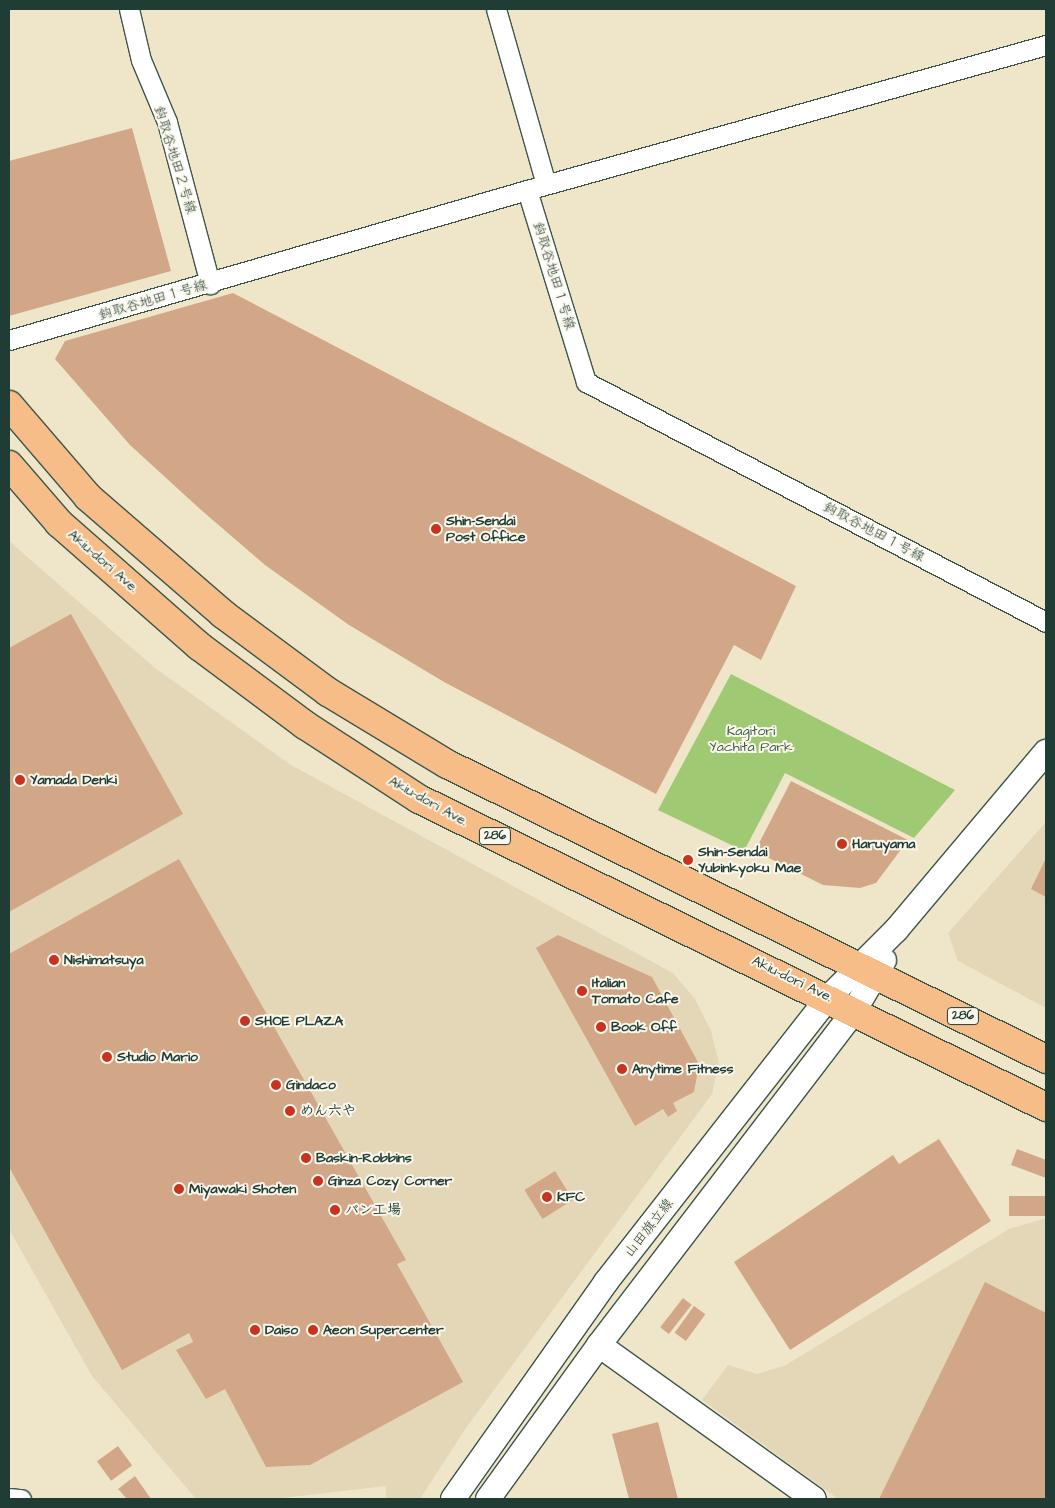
<!DOCTYPE html>
<meta charset="utf-8">
<style>
body{margin:0}
#map{position:relative;width:1055px;height:1508px;overflow:hidden;background:#efe6c9;font-family:"Architects Daughter","Klee One",sans-serif}
div>[style]{position:absolute}
.built>*{inset:0;background:#e3d7b7}
.green>*{inset:0;background:#a0c974}
.building>*{inset:0;background:#d2a787;transform-origin:0 0}
.roads{filter:drop-shadow(1px 0 #3e564a) drop-shadow(-1px 0 #3e564a) drop-shadow(0 1px #3e564a) drop-shadow(0 -1px #3e564a)}
.minor>*{height:19px;margin:-9.5px;padding:0 9.5px;transform-origin:9.5px;border-radius:9.5px;background:#fff}
.tertiary>*{height:24px;margin:-12px;padding:0 12px;transform-origin:12px;border-radius:12px;background:#fff}
.trunk>*{height:28px;margin:-14px;padding:0 14px;transform-origin:14px;border-radius:14px;background:#f7bd88}
.dots>*{width:14px;height:14px;translate:-50% -50%;box-sizing:border-box;border:2px solid #fbf7ec;border-radius:50%}
span{translate:-50% -50%;white-space:nowrap;text-align:center;line-height:1.15;-webkit-text-stroke:4px #fbf7ec;paint-order:stroke}
.shield-label span{padding:1px 4px;background:#fbf7ec;border:1px solid;border-radius:4px;-webkit-text-stroke-width:0}
.shield-label{font-size:12px;color:#1f3d34;font-weight:700}
.street-label{font-size:14px;color:#1f3d34}
.poi-label{font-size:14px;color:#1f3d34;font-weight:700}
.left{translate:0 -50%;text-align:left}
.park-label{font-size:14px;color:#3f6044}
.frame{position:absolute;inset:0;border:10px solid #1f3d34;pointer-events:none}
</style>
<div id="map">
<div class="built">
<div style="clip-path:polygon(9px 541px,155px 668px,291px 765px,673px 973px,695px 999px,711px 1031px,719px 1062px,712px 1094px,466px 1428px,420px 1499px,386px 1499px,386px 1486px,274px 1499px,196px 1499px,92px 1376px,9px 1229px)"></div>
<div style="clip-path:polygon(1046px 822px,1046px 1008px,958px 961px,948px 933px)"></div>
<div style="clip-path:polygon(1046px 1218px,1046px 1499px,838px 1499px,702px 1400px,728px 1365px,757px 1374px,786px 1365px,1009px 1229px)"></div>
</div>
<div class="green">
<div style="clip-path:polygon(731px 674px,955px 790px,914px 838px,785px 773px,744px 851px,658px 810px)"></div>
</div>
<div class="building">
<div style="clip-path:polygon(132px 128px,171px 271px,9px 316px,9px 161px)"></div>
<div style="clip-path:polygon(233px 293px,796px 586px,761px 660px,734px 645px,656px 794px,444px 682px,349px 625px,265px 565px,200px 509px,130px 445px,55px 359px,65px 341px)"></div>
<div style="clip-path:polygon(71px 614px,183px 814px,9px 912px,9px 648px)"></div>
<div style="clip-path:polygon(791px 781px,908px 840px,876px 883px,860px 888px,823px 885px,755px 851px)"></div>
<div style="clip-path:polygon(1046px 858px,1046px 897px,1031px 889px)"></div>
<div style="clip-path:polygon(179px 859px,406px 1260px,397px 1264px,463px 1382px,310px 1465px,266px 1467px,225px 1389px,206px 1399px,176px 1350px,193px 1342px,189px 1333px,122px 1370px,9px 1167px,9px 954px)"></div>
<div style="clip-path:polygon(558px 935px,652px 977px,699px 1064px,694px 1092px,673px 1103px,677px 1111px,668px 1117px,663px 1109px,635px 1126px,536px 948px)"></div>
<div style="clip-path:polygon(939px 1139px,991px 1221px,790px 1350px,734px 1262px,893px 1155px,899px 1164px)"></div>
<div style="clip-path:polygon(1017px 1149px,1046px 1160px,1046px 1178px,1011px 1165px)"></div>
<div style="left:555px;top:1171px;width:34px;height:36px;rotate:58deg"></div>
<div style="left:1046px;top:1196px;width:20px;height:37px;rotate:90deg"></div>
<div style="clip-path:polygon(985px 1282px,1046px 1313px,1046px 1499px,879px 1499px)"></div>
<div style="left:683px;top:1298px;width:11px;height:37px;rotate:38deg"></div>
<div style="left:694px;top:1306px;width:14px;height:33px;rotate:36deg"></div>
<div style="clip-path:polygon(658px 1422px,678px 1499px,629px 1499px,612px 1434px)"></div>
<div style="left:118px;top:1446px;width:24px;height:26px;rotate:54deg"></div>
<div style="clip-path:polygon(135px 1476px,151px 1499px,127px 1499px,118px 1489px)"></div>
</div>
<div class="roads">
<div class="minor">
<div style="left:129px;top:9px;width:52px;rotate:76.8deg"></div>
<div style="left:141px;top:60px;width:67px;rotate:67.2deg"></div>
<div style="left:167px;top:122px;width:168px;rotate:75.1deg"></div>
<div style="left:496px;top:9px;width:182px;rotate:74.1deg"></div>
<div style="left:527px;top:190px;width:539px;rotate:-15.61deg"></div>
<div style="left:9px;top:340px;width:539px;rotate:-16.15deg"></div>
<div style="left:527px;top:190px;width:201px;rotate:72.9deg"></div>
<div style="left:586px;top:382px;width:519px;rotate:27.55deg"></div>
<div style="left:9px;top:1498px;width:12px;rotate:5deg"></div>
</div>
<div class="tertiary">
<div style="left:599px;top:1345px;width:264px;rotate:35.6deg"></div>
<div style="left:453px;top:1499px;width:266px;rotate:-54.8deg"></div>
<div style="left:606px;top:1282px;width:362px;rotate:-52deg"></div>
<div style="left:829px;top:997px;width:95px;rotate:-45deg"></div>
<div style="left:896px;top:930px;width:233px;rotate:-49.9deg"></div>
<div style="left:488px;top:1499px;width:190px;rotate:-54.2deg"></div>
<div style="left:599px;top:1345px;width:420px;rotate:-52.6deg"></div>
<div style="left:854px;top:1011px;width:59px;rotate:-59.5deg"></div>
</div>
<div class="trunk">
<div style="left:9px;top:405px;width:121px;rotate:49.3deg"></div>
<div style="left:88px;top:497px;width:179px;rotate:40.9deg"></div>
<div style="left:223px;top:614px;width:131px;rotate:36.6deg"></div>
<div style="left:328px;top:692px;width:139px;rotate:31.2deg"></div>
<div style="left:447px;top:764px;width:668px;rotate:26.22deg"></div>
<div style="left:9px;top:465px;width:77px;rotate:49.2deg"></div>
<div style="left:59px;top:523px;width:186px;rotate:41.3deg"></div>
<div style="left:199px;top:646px;width:132px;rotate:36.7deg"></div>
<div style="left:305px;top:725px;width:136px;rotate:33deg"></div>
<div style="left:419px;top:799px;width:699px;rotate:26.16deg"></div>
</div>
</div>
<div class="dots">
<div style="left:436px;top:529px;background:#c8321e"></div>
<div style="left:20px;top:780px;background:#c8321e"></div>
<div style="left:842px;top:844px;background:#c8321e"></div>
<div style="left:688px;top:860px;background:#c8321e"></div>
<div style="left:54px;top:960px;background:#c8321e"></div>
<div style="left:582px;top:991px;background:#c8321e"></div>
<div style="left:245px;top:1021px;background:#c8321e"></div>
<div style="left:601px;top:1027px;background:#c8321e"></div>
<div style="left:107px;top:1057px;background:#c8321e"></div>
<div style="left:622px;top:1069px;background:#c8321e"></div>
<div style="left:276px;top:1085px;background:#c8321e"></div>
<div style="left:290px;top:1111px;background:#c8321e"></div>
<div style="left:306px;top:1158px;background:#c8321e"></div>
<div style="left:318px;top:1181px;background:#c8321e"></div>
<div style="left:179px;top:1189px;background:#c8321e"></div>
<div style="left:547px;top:1197px;background:#c8321e"></div>
<div style="left:335px;top:1210px;background:#c8321e"></div>
<div style="left:255px;top:1330px;background:#c8321e"></div>
<div style="left:313px;top:1330px;background:#c8321e"></div>
</div>
<div class="shield-label">
<span style="left:495px;top:836px">286</span>
<span style="left:963px;top:1016px">286</span>
</div>
<div class="street-label">
<span style="left:175px;top:160px;rotate:73deg">鈎取谷地田２号線</span>
<span style="left:554px;top:276px;rotate:73deg">鈎取谷地田１号線</span>
<span style="left:153px;top:300px;rotate:-16deg">鈎取谷地田１号線</span>
<span style="left:874px;top:532px;rotate:28deg">鈎取谷地田１号線</span>
<span style="left:103px;top:561px;rotate:41deg">Akiu-dori Ave.</span>
<span style="left:428px;top:801px;rotate:29deg">Akiu-dori Ave.</span>
<span style="left:792px;top:979px;rotate:26deg">Akiu-dori Ave.</span>
<span style="left:649px;top:1228px;rotate:-52deg">山田旗立線</span>
</div>
<div class="poi-label">
<span class="left" style="left:446px;top:529px">Shin-Sendai<br>Post Office</span>
<span class="left" style="left:30px;top:780px">Yamada Denki</span>
<span class="left" style="left:852px;top:844px">Haruyama</span>
<span class="left" style="left:698px;top:860px">Shin-Sendai<br>Yubinkyoku Mae</span>
<span class="left" style="left:64px;top:960px">Nishimatsuya</span>
<span class="left" style="left:592px;top:991px">Italian<br>Tomato Cafe</span>
<span class="left" style="left:255px;top:1021px">SHOE PLAZA</span>
<span class="left" style="left:611px;top:1027px">Book Off</span>
<span class="left" style="left:117px;top:1057px">Studio Mario</span>
<span class="left" style="left:632px;top:1069px">Anytime Fitness</span>
<span class="left" style="left:286px;top:1085px">Gindaco</span>
<span class="left" style="left:300px;top:1111px">めん六や</span>
<span class="left" style="left:316px;top:1158px">Baskin-Robbins</span>
<span class="left" style="left:328px;top:1181px">Ginza Cozy Corner</span>
<span class="left" style="left:189px;top:1189px">Miyawaki Shoten</span>
<span class="left" style="left:557px;top:1197px">KFC</span>
<span class="left" style="left:345px;top:1210px">パン工場</span>
<span class="left" style="left:265px;top:1330px">Daiso</span>
<span class="left" style="left:323px;top:1330px">Aeon Supercenter</span>
</div>
<div class="park-label">
<span style="left:751px;top:739px">Kagitori<br>Yachita Park</span>
</div>
<div class="frame"></div>
</div>
